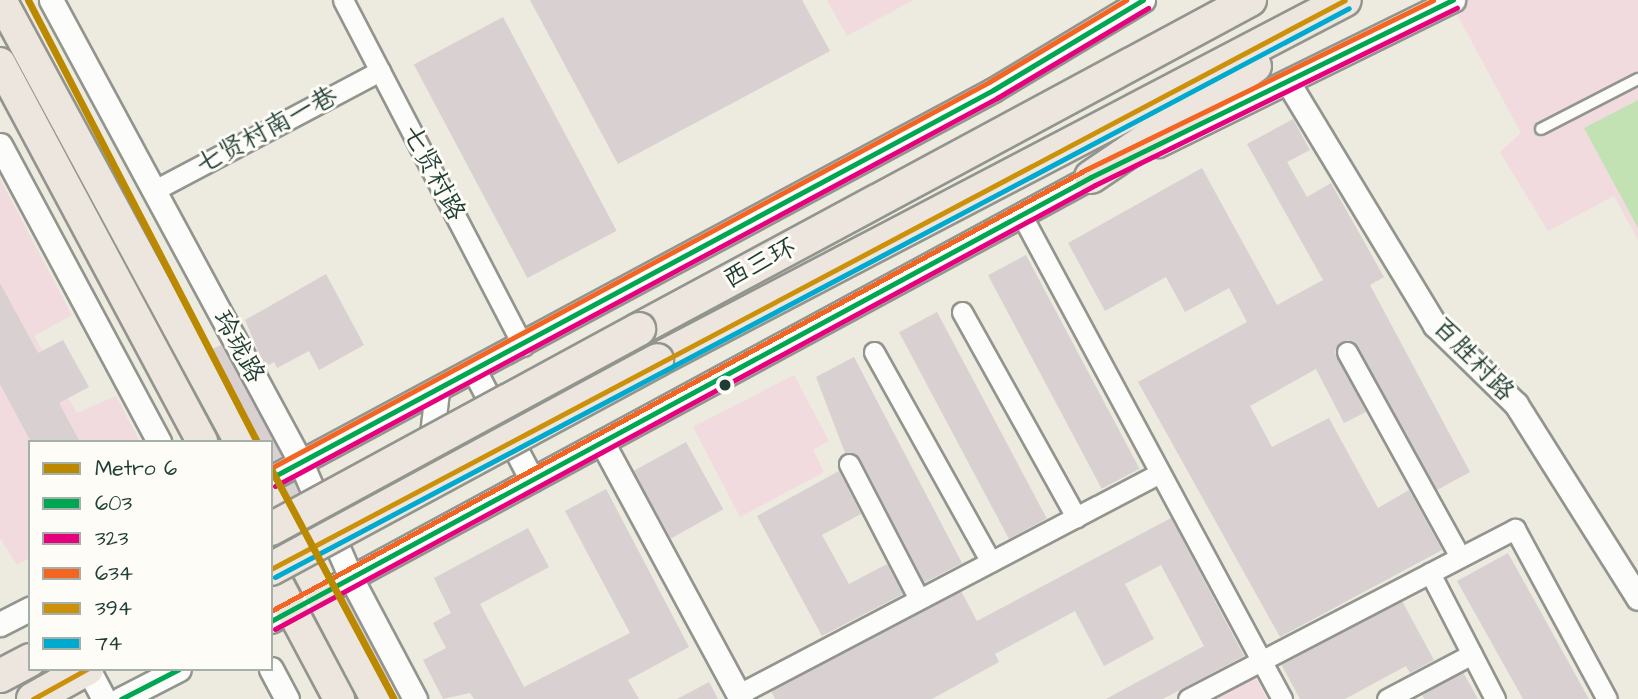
<!DOCTYPE html>
<meta charset="utf-8">
<style>
body{margin:0}
#map{position:relative;width:1638px;height:699px;overflow:hidden;background:#edeadf;font-family:"Architects Daughter","LXGW WenKai TC",sans-serif}
div>[style]{position:absolute}
.built>*{inset:0;background:#f1dbde}
.green>*{inset:0;background:#c3e2b4}
.building>*{inset:0;background:#d9d0d1;transform-origin:0 0}
.roads{filter:drop-shadow(2px 0 #92958e) drop-shadow(-2px 0 #92958e) drop-shadow(0 2px #92958e) drop-shadow(0 -2px #92958e)}
.service>*{height:10px;margin:-5px;padding:0 5px;transform-origin:5px;border-radius:5px;background:#fcfcfa}
.minor>*{height:19px;margin:-9.5px;padding:0 9.5px;transform-origin:9.5px;border-radius:9.5px;background:#fcfcfa}
.tertiary>*{height:23px;margin:-11.5px;padding:0 11.5px;transform-origin:11.5px;border-radius:11.5px;background:#fcfcfa}
.primary>*{height:30px;margin:-15px;padding:0 15px;transform-origin:15px;border-radius:15px;background:#ede6de}
.trunk>*{height:32px;margin:-16px;padding:0 16px;transform-origin:16px;border-radius:16px;background:#ede6de}
.bridges{filter:drop-shadow(2px 0 #92958e) drop-shadow(-2px 0 #92958e) drop-shadow(0 2px #92958e) drop-shadow(0 -2px #92958e)}
.trunk-bridge>*{height:32px;margin:-16px;padding:0 16px;transform-origin:16px;border-radius:16px;background:#ede6de}
.bus-1>*{height:5px;margin:-2.5px;padding:0 2.5px;transform-origin:2.5px;border-radius:2.5px;background:#00a651}
.bus-2>*{height:5px;margin:-2.5px;padding:0 2.5px;transform-origin:2.5px;border-radius:2.5px;background:#e5007d}
.bus-3>*{height:5px;margin:-2.5px;padding:0 2.5px;transform-origin:2.5px;border-radius:2.5px;background:#f26522}
.bus-4>*{height:5px;margin:-2.5px;padding:0 2.5px;transform-origin:2.5px;border-radius:2.5px;background:#cc910a}
.bus-5>*{height:5px;margin:-2.5px;padding:0 2.5px;transform-origin:2.5px;border-radius:2.5px;background:#00a9ce}
.metro-1>*{height:7px;margin:-3.5px;padding:0 3.5px;transform-origin:3.5px;border-radius:3.5px;background:#bb8900}
.dots>*{width:19px;height:19px;translate:-50% -50%;box-sizing:border-box;border:4px solid #fdfcf7;border-radius:50%}
span{translate:-50% -50%;white-space:nowrap;text-align:center;line-height:1.15;-webkit-text-stroke:6px #fdfcf7;paint-order:stroke}
.street-label{font-size:26px;color:#1f3d34}
.legend{position:absolute;left:28px;top:440px;width:245px;height:231px;box-sizing:border-box;background:#fdfcf7;border:2px solid #a4b0a9;margin:0;padding:9px 12px;list-style:none;font-size:21px;color:#1f3d34}
.legend li{display:flex;align-items:center;gap:14px;height:35px}
.legend b{width:35px;border:2px solid #a4b0a9}
</style>
<div id="map">
<div class="built">
<div style="clip-path:polygon(827px 0,913px 0,847px 36px)"></div>
<div style="clip-path:polygon(1466px 0,1638px 0,1638px 240px,1614px 196px,1548px 231px,1500px 152px,1521px 133px,1453px 7px)"></div>
<div style="clip-path:polygon(0 179px,72px 315px,34px 336px,77px 413px,116px 396px,140px 442px,30px 442px,30px 558px,17px 565px,0 538px)"></div>
<div style="clip-path:polygon(794px 375px,829px 441px,813px 450px,824px 472px,740px 517px,693px 427px)"></div>
<div style="clip-path:polygon(1253px 673px,1267px 699px,1204px 699px)"></div>
</div>
<div class="green">
<div style="clip-path:polygon(1638px 100px,1638px 228px,1584px 128px)"></div>
</div>
<div class="building">
<div style="clip-path:polygon(530px 0,802px 0,830px 51px,618px 164px)"></div>
<div style="left:503px;top:17px;width:242px;height:101px;rotate:62deg"></div>
<div style="clip-path:polygon(1293px 119px,1310px 150px,1287px 162px,1307px 197px,1331px 183px,1384px 277px,1370px 285px,1470px 472px,1437px 490px,1353px 341px,1341px 342px,1335px 352px,1366px 412px,1344px 423px,1316px 369px,1250px 406px,1272px 447px,1329px 418px,1378px 508px,1409px 490px,1442px 550px,1280px 637px,1138px 382px,1247px 322px,1229px 288px,1185px 312px,1166px 277px,1105px 311px,1068px 243px,1202px 168px,1277px 305px,1323px 280px,1247px 144px)"></div>
<div style="left:1026px;top:255px;width:242px;height:43px;rotate:62deg"></div>
<div style="clip-path:polygon(326px 274px,364px 345px,319px 370px,309px 351px,277px 368px,274px 362px,265px 367px,245px 320px)"></div>
<div style="clip-path:polygon(0 283px,38px 353px,63px 340px,89px 387px,59px 403px,80px 442px,31px 442px,0 384px)"></div>
<div style="left:937px;top:312px;width:234px;height:43px;rotate:62deg"></div>
<div style="clip-path:polygon(221px 345px,282px 456px,271px 462px,271px 442px,257px 442px,210px 350px)"></div>
<div style="clip-path:polygon(854px 357px,962px 563px,924px 583px,860px 458px,845px 453px,816px 377px)"></div>
<div style="left:686px;top:442px;width:77px;height:60px;rotate:61deg"></div>
<div style="clip-path:polygon(839px 471px,861px 514px,822px 535px,849px 584px,887px 564px,903px 594px,822px 636px,757px 516px)"></div>
<div style="clip-path:polygon(294px 482px,299px 493px,290px 498px,283px 488px)"></div>
<div style="clip-path:polygon(606px 489px,689px 647px,628px 680px,639px 699px,474px 699px,470px 693px,443px 699px,423px 660px,446px 648px,433px 623px,451px 613px,434px 578px,528px 528px,549px 567px,480px 604px,524px 687px,630px 633px,565px 511px)"></div>
<div style="clip-path:polygon(1171px 518px,1244px 656px,1163px 699px,1106px 699px,1204px 646px,1161px 565px,1125px 584px,1154px 639px,1104px 666px,1075px 611px,995px 654px,999px 662px,932px 699px,775px 699px,771px 691px,961px 591px,977px 621px)"></div>
<div style="clip-path:polygon(1508px 553px,1589px 699px,1523px 699px,1457px 581px)"></div>
<div style="clip-path:polygon(345px 597px,390px 681px,387px 683px,343px 598px)"></div>
<div style="clip-path:polygon(1402px 601px,1434px 660px,1410px 673px,1406px 666px,1345px 699px,1300px 699px,1281px 664px)"></div>
<div style="clip-path:polygon(1463px 672px,1478px 699px,1424px 699px,1422px 694px)"></div>
<div style="clip-path:polygon(709px 682px,718px 699px,677px 699px)"></div>
</div>
<div class="roads">
<div class="service">
<div style="left:1541px;top:129px;width:109px;rotate:-27.3deg"></div>
</div>
<div class="minor">
<div style="left:343px;top:0;width:390px;rotate:62.5deg"></div>
<div style="left:153px;top:191px;width:257px;rotate:-27.9deg"></div>
<div style="left:1021px;top:214px;width:551px;rotate:61.71deg"></div>
<div style="left:962px;top:312px;width:235px;rotate:60.9deg"></div>
<div style="left:874px;top:352px;width:240px;rotate:60.9deg"></div>
<div style="left:1347px;top:352px;width:234px;rotate:61.1deg"></div>
<div style="left:849px;top:464px;width:152px;rotate:62.6deg"></div>
<div style="left:1430px;top:573px;width:96px;rotate:-27.4deg"></div>
<div style="left:1515px;top:529px;width:193px;rotate:61.6deg"></div>
<div style="left:739px;top:694px;width:475px;rotate:-27.7deg"></div>
<div style="left:1188px;top:699px;width:273px;rotate:-27.5deg"></div>
<div style="left:1430px;top:573px;width:142px;rotate:62.7deg"></div>
<div style="left:1387px;top:699px;width:96px;rotate:-27.9deg"></div>
</div>
<div class="tertiary">
<div style="left:51px;top:0;width:526px;rotate:61.63deg"></div>
<div style="left:301px;top:463px;width:125px;rotate:66.5deg"></div>
<div style="left:351px;top:578px;width:137px;rotate:62.1deg"></div>
<div style="left:1289px;top:84px;width:282px;rotate:58.8deg"></div>
<div style="left:1435px;top:325px;width:113px;rotate:44.3deg"></div>
<div style="left:1516px;top:404px;width:229px;rotate:57.8deg"></div>
<div style="left:0;top:145px;width:337px;rotate:61.8deg"></div>
<div style="left:1158px;top:145px;width:329px;rotate:-26.2deg"></div>
<div style="left:475px;top:372px;width:122px;rotate:62.2deg"></div>
<div style="left:602px;top:442px;width:292px;rotate:61.6deg"></div>
<div style="left:271px;top:478px;width:820px;rotate:-28.25deg"></div>
<div style="left:993px;top:90px;width:175px;rotate:-31deg"></div>
<div style="left:402px;top:481px;width:30px;rotate:-28deg"></div>
<div style="left:428px;top:467px;width:76px;rotate:-83.2deg"></div>
<div style="left:271px;top:621px;width:947px;rotate:-28.43deg"></div>
<div style="left:0;top:624px;width:34px;rotate:-27deg"></div>
<div style="left:88px;top:669px;width:34px;rotate:62deg"></div>
<div style="left:271px;top:669px;width:34px;rotate:62deg"></div>
<div style="left:121px;top:699px;width:65px;rotate:-27.3deg"></div>
</div>
<div class="primary">
<div style="left:1px;top:0;width:502px;rotate:61.6deg"></div>
<div style="left:0;top:63px;width:429px;rotate:61.9deg"></div>
<div style="left:271px;top:500px;width:225px;rotate:62.2deg"></div>
<div style="left:271px;top:571px;width:145px;rotate:62deg"></div>
</div>
<div class="trunk">
<div style="left:1091px;top:177px;width:198px;rotate:-34.1deg"></div>
<div style="left:639px;top:329px;width:694px;rotate:-28.3deg"></div>
<div style="left:657px;top:360px;width:776px;rotate:-27.62deg"></div>
<div style="left:0;top:676px;width:34px;rotate:-28deg"></div>
<div style="left:33px;top:699px;width:62px;rotate:-29.1deg"></div>
</div>
</div>
<div class="bridges">
<div class="trunk-bridge">
<div style="left:271px;top:529px;width:419px;rotate:-28.5deg"></div>
<div style="left:271px;top:569px;width:439px;rotate:-28.4deg"></div>
</div>
</div>
<div class="bus-1">
<div style="left:271px;top:478px;width:820px;rotate:-28.25deg"></div>
<div style="left:993px;top:90px;width:175px;rotate:-31deg"></div>
<div style="left:271px;top:621px;width:932px;rotate:-28.43deg"></div>
<div style="left:1091px;top:177px;width:403px;rotate:-26.1deg"></div>
<div style="left:121px;top:699px;width:65px;rotate:-27.3deg"></div>
</div>
<div class="bus-2">
<div style="left:275px;top:486px;width:820px;rotate:-28.25deg"></div>
<div style="left:997px;top:98px;width:176px;rotate:-30.8deg"></div>
<div style="left:275px;top:629px;width:932px;rotate:-28.43deg"></div>
<div style="left:1095px;top:185px;width:403px;rotate:-26.1deg"></div>
</div>
<div class="bus-3">
<div style="left:271px;top:468px;width:815px;rotate:-28.26deg"></div>
<div style="left:989px;top:82px;width:160px;rotate:-30.9deg"></div>
<div style="left:271px;top:611px;width:928px;rotate:-28.44deg"></div>
<div style="left:1087px;top:169px;width:385px;rotate:-26deg"></div>
</div>
<div class="bus-4">
<div style="left:271px;top:569px;width:1215px;rotate:-27.91deg"></div>
<div style="left:33px;top:699px;width:62px;rotate:-29.1deg"></div>
</div>
<div class="bus-5">
<div style="left:275px;top:577px;width:1215px;rotate:-27.91deg"></div>
</div>
<div class="metro-1">
<div style="left:28px;top:0;width:498px;rotate:62.6deg"></div>
<div style="left:271px;top:469px;width:261px;rotate:61.9deg"></div>
</div>
<div class="dots">
<div style="left:725px;top:385px;background:#1f3d34"></div>
</div>
<div class="street-label">
<span style="left:267px;top:131px;rotate:-28deg">七贤村南一巷</span>
<span style="left:433px;top:173px;rotate:62deg">七贤村路</span>
<span style="left:760px;top:264px;rotate:-28deg">西三环</span>
<span style="left:238px;top:347px;rotate:61deg">玲珑路</span>
<span style="left:1473px;top:360px;rotate:46deg">百胜村路</span>
</div>
<ul class="legend">
<li><b style="height:9px;background:#bb8900"></b>Metro 6</li>
<li><b style="height:9px;background:#00a651"></b>603</li>
<li><b style="height:9px;background:#e5007d"></b>323</li>
<li><b style="height:9px;background:#f26522"></b>634</li>
<li><b style="height:9px;background:#cc910a"></b>394</li>
<li><b style="height:9px;background:#00a9ce"></b>74</li>
</ul>
</div>
